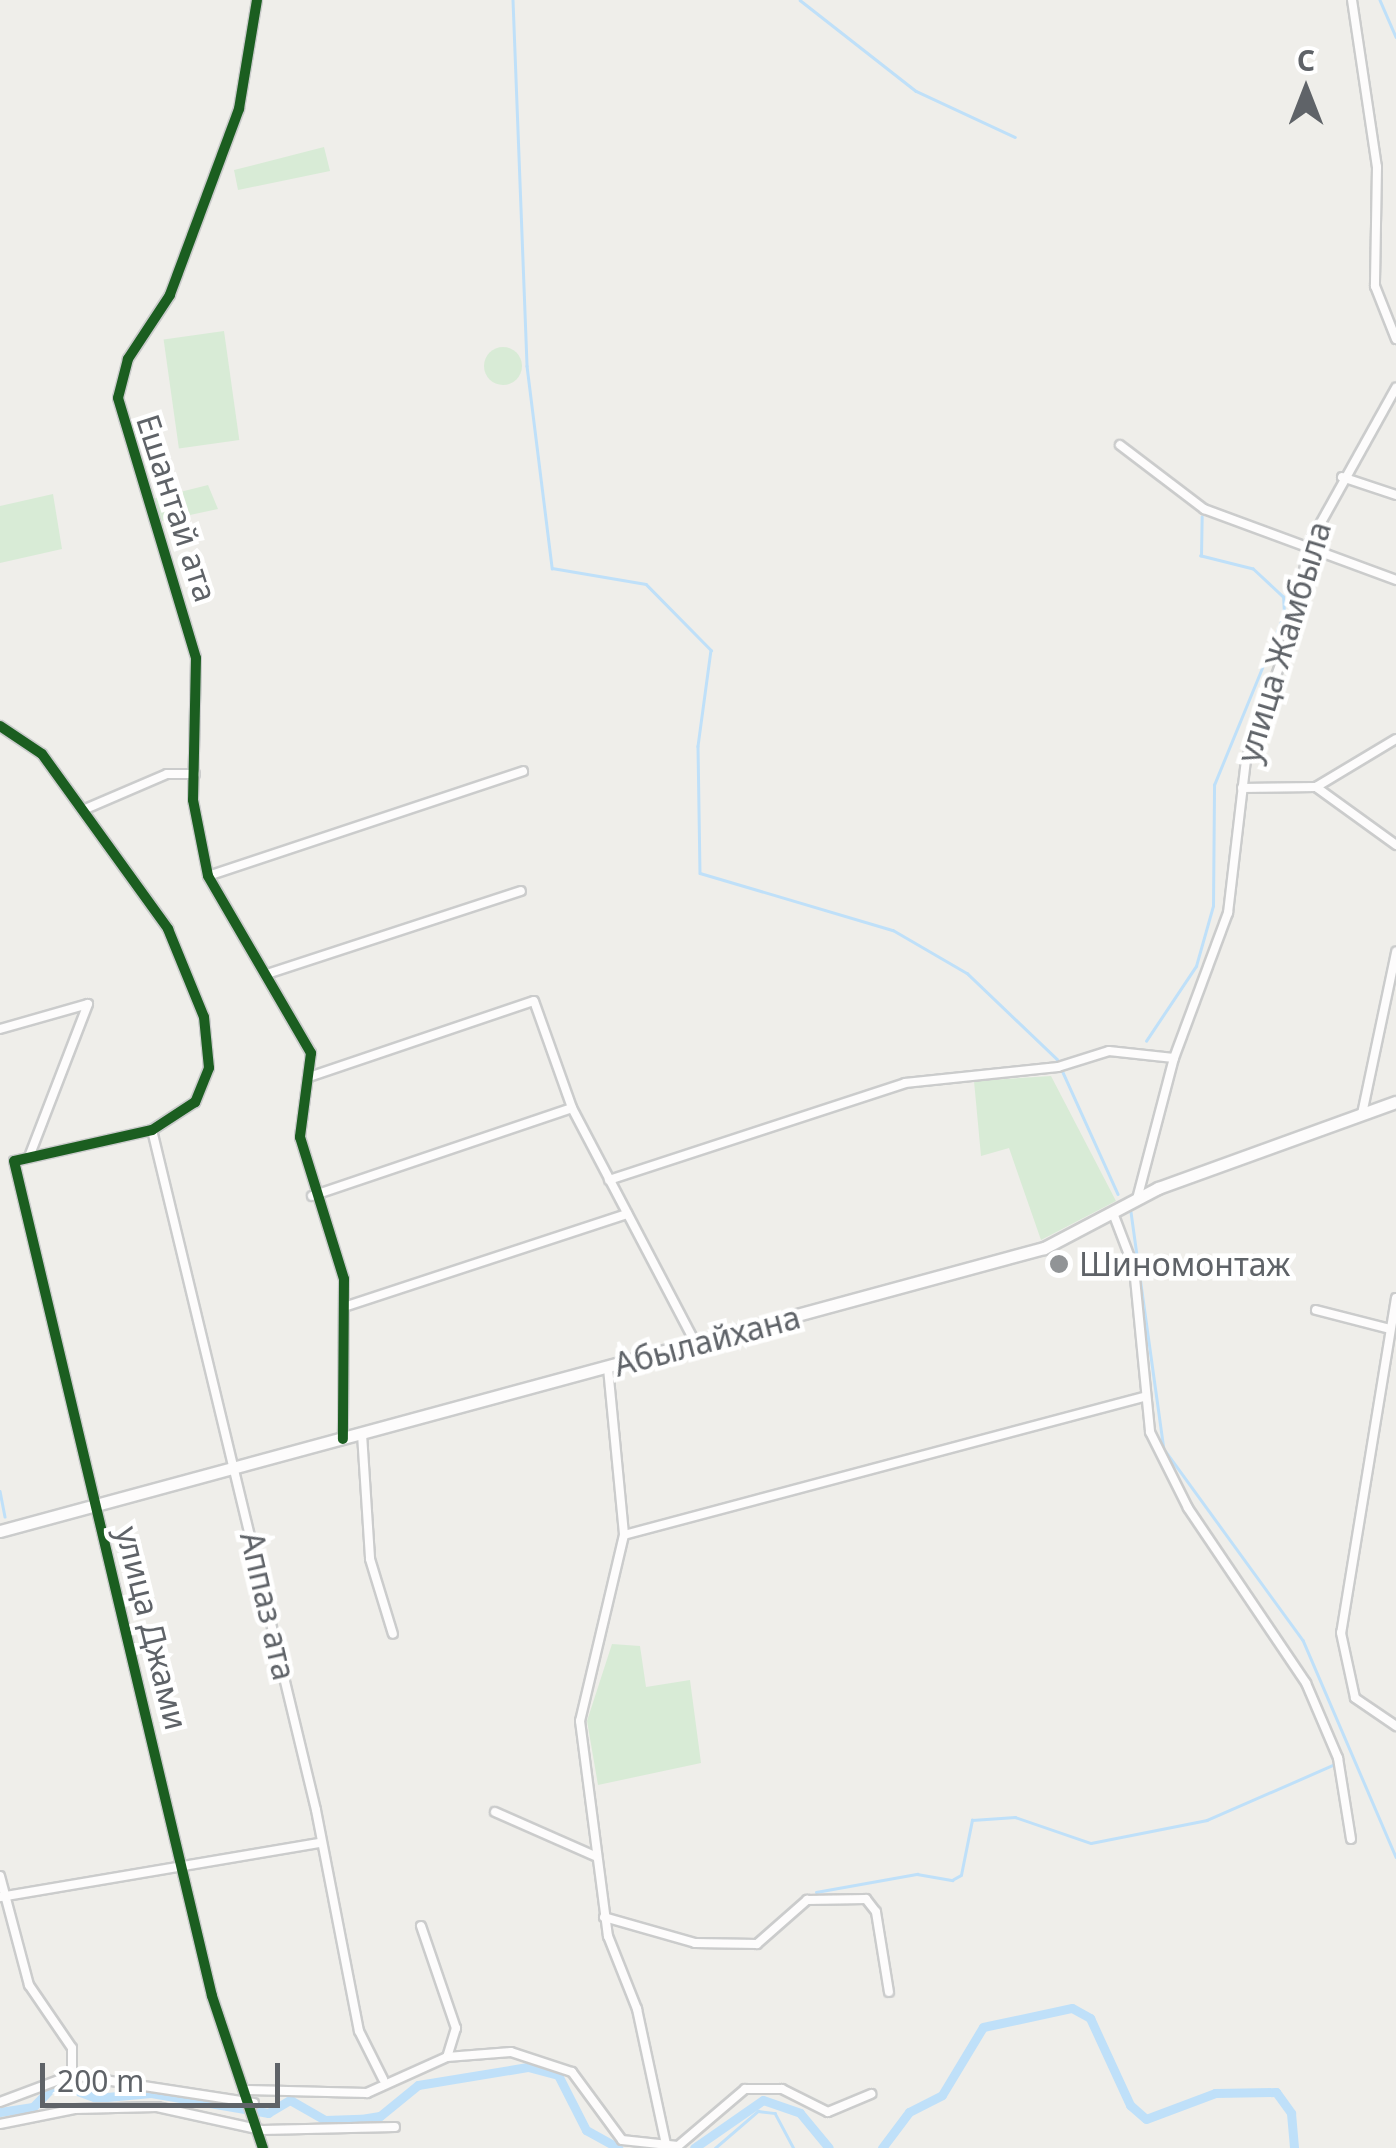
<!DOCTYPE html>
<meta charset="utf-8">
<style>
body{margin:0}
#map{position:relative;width:1396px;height:2148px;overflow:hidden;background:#efeeea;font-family:"Noto Sans",sans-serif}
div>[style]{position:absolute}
.green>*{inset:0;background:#d8ebd6;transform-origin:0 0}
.round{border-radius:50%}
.stream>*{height:2.5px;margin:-1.25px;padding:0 1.25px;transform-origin:1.25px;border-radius:1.25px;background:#bfe0f9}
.canal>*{height:9px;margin:-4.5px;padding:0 4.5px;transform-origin:4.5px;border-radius:4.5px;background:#bfe0f9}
.roads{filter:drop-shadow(2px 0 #cbcccc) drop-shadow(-2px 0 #cbcccc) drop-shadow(0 2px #cbcccc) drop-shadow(0 -2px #cbcccc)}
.street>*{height:8px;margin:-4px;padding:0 4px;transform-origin:4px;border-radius:4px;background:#fdfcfc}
.secondary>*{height:11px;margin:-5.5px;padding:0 5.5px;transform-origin:5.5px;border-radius:5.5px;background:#fdfcfc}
.cycleway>*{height:10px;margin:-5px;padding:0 5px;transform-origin:5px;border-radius:5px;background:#1b5e20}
.dots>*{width:28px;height:28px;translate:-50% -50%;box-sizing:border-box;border:5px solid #fff;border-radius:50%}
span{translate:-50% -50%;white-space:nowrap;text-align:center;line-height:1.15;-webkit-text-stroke:9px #fff;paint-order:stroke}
.street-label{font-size:32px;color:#5f6368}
.poi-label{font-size:32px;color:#5f6368}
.left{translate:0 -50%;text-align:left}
.north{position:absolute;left:1256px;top:40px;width:100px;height:100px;-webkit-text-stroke:8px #fff;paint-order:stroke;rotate:0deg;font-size:28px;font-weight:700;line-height:40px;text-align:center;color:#5f6368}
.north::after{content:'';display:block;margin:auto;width:35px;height:45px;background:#5f6368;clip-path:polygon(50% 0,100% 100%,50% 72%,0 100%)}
.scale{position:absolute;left:40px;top:2063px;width:240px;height:45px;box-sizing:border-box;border:5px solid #5f6368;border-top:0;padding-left:12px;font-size:30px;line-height:35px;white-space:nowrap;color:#5f6368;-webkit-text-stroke:8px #fff;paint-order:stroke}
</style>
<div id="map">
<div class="green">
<div style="clip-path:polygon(324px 147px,330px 171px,238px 190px,234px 170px)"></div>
<div style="left:224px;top:331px;width:110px;height:61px;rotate:82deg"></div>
<div class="round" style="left:484px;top:347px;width:38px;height:38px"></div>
<div style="clip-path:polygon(208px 485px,218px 509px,162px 521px,152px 499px)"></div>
<div style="clip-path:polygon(53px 494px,62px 549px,0 563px,0 506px)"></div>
<div style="clip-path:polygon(1051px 1076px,1116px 1201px,1041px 1240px,1009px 1148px,981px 1156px,974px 1081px)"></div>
<div style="clip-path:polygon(612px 1644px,640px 1646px,646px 1687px,690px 1680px,701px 1763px,598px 1785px,587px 1721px)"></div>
</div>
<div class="stream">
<div style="left:513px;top:0;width:366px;rotate:87.8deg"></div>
<div style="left:527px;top:366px;width:204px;rotate:82.9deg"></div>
<div style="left:552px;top:568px;width:95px;rotate:9.7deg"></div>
<div style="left:646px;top:584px;width:93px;rotate:45.4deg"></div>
<div style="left:711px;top:650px;width:97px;rotate:97.7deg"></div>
<div style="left:698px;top:746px;width:127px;rotate:89.1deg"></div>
<div style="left:700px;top:873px;width:201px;rotate:16.5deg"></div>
<div style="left:893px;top:930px;width:86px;rotate:30.2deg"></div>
<div style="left:967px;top:973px;width:124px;rotate:43.7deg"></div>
<div style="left:1057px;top:1059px;width:148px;rotate:65.7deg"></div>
<div style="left:800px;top:0;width:147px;rotate:38.1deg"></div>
<div style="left:916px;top:91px;width:109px;rotate:24.9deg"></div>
<div style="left:1380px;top:0;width:40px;rotate:66.6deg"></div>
<div style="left:1146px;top:1041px;width:90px;rotate:-56.3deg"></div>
<div style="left:1196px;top:966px;width:62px;rotate:-74.2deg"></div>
<div style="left:1213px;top:906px;width:121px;rotate:-89.5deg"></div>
<div style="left:1214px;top:785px;width:185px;rotate:-67.7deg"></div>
<div style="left:1284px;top:614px;width:17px;rotate:-93deg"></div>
<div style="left:1283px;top:597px;width:41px;rotate:-137deg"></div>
<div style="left:1253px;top:569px;width:54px;rotate:-166deg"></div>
<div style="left:1201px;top:556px;width:39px;rotate:-89deg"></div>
<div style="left:1131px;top:1212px;width:239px;rotate:82.1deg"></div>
<div style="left:1164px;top:1449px;width:236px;rotate:54deg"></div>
<div style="left:1303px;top:1640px;width:236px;rotate:66.8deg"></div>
<div style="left:0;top:1491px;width:26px;rotate:79deg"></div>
<div style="left:816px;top:1892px;width:103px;rotate:-10.1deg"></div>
<div style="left:917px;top:1874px;width:36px;rotate:10deg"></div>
<div style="left:952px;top:1880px;width:10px;rotate:-29deg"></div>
<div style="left:961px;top:1875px;width:56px;rotate:-78.7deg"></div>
<div style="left:972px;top:1820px;width:43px;rotate:-4deg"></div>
<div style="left:1015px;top:1817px;width:80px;rotate:18.9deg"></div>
<div style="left:1091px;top:1843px;width:118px;rotate:-11.2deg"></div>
<div style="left:1207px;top:1820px;width:140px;rotate:-23.6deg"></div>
<div style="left:715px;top:2148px;width:57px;rotate:-40.7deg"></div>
<div style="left:758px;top:2111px;width:17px;rotate:7deg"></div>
<div style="left:775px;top:2113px;width:40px;rotate:62deg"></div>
</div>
<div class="canal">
<div style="left:0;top:2112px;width:33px;rotate:-9deg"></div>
<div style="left:33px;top:2107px;width:33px;rotate:-46deg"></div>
<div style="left:56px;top:2083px;width:43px;rotate:20.6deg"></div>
<div style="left:96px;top:2098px;width:55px;rotate:-5.2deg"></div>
<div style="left:151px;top:2093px;width:119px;rotate:9.7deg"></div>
<div style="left:268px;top:2113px;width:26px;rotate:-31deg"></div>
<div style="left:290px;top:2100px;width:40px;rotate:29.7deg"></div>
<div style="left:325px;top:2120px;width:36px;rotate:-2deg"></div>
<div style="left:361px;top:2119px;width:19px;rotate:-9deg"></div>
<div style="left:380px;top:2116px;width:49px;rotate:-39.2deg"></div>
<div style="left:418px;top:2085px;width:111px;rotate:-9.3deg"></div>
<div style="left:528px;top:2067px;width:31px;rotate:15deg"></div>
<div style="left:558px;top:2075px;width:62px;rotate:63deg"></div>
<div style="left:586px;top:2130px;width:37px;rotate:29deg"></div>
<div style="left:694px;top:2148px;width:84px;rotate:-34.8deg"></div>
<div style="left:763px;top:2100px;width:39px;rotate:19deg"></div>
<div style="left:800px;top:2113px;width:45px;rotate:50.4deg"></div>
<div style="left:882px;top:2148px;width:45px;rotate:-53.1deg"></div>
<div style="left:909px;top:2112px;width:37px;rotate:-27deg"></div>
<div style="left:942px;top:2095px;width:79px;rotate:-58.9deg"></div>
<div style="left:983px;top:2027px;width:91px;rotate:-12.1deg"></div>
<div style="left:1072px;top:2008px;width:21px;rotate:29deg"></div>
<div style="left:1090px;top:2018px;width:96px;rotate:65.3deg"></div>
<div style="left:1130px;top:2105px;width:21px;rotate:41deg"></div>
<div style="left:1146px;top:2119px;width:74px;rotate:-20.6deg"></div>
<div style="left:1215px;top:2093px;width:61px;rotate:-0.9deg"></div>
<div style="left:1276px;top:2092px;width:26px;rotate:54deg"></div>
<div style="left:1291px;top:2113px;width:35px;rotate:85deg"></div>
</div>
<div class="roads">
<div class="street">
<div style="left:257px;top:0;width:110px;rotate:99.4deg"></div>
<div style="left:239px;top:109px;width:198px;rotate:110.4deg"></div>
<div style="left:170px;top:295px;width:77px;rotate:123.3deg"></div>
<div style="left:128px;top:359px;width:40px;rotate:104.4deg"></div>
<div style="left:118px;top:398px;width:271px;rotate:73.3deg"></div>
<div style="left:196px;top:658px;width:142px;rotate:91.2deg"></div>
<div style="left:193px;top:800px;width:77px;rotate:78.8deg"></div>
<div style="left:208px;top:876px;width:205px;rotate:59.8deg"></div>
<div style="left:311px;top:1053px;width:85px;rotate:97.5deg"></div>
<div style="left:300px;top:1137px;width:149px;rotate:72.8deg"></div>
<div style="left:344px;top:1279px;width:160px;rotate:90.4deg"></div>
<div style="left:1352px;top:0;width:169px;rotate:81.5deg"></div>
<div style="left:1377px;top:167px;width:119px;rotate:91deg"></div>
<div style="left:1375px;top:286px;width:57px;rotate:68.4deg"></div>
<div style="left:1120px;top:445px;width:106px;rotate:37.3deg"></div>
<div style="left:1204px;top:509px;width:205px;rotate:20.3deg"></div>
<div style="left:1342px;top:477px;width:57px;rotate:18.4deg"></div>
<div style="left:0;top:726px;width:50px;rotate:33.7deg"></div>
<div style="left:42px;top:754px;width:216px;rotate:54.2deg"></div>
<div style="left:168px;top:929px;width:95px;rotate:67.8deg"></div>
<div style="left:204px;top:1017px;width:51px;rotate:84.4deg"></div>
<div style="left:209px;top:1068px;width:37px;rotate:112deg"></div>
<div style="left:195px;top:1102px;width:51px;rotate:146.9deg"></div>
<div style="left:152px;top:1130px;width:141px;rotate:167.3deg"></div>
<div style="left:14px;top:1161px;width:858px;rotate:76.66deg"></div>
<div style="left:212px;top:1996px;width:160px;rotate:71.5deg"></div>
<div style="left:1316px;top:787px;width:99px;rotate:35.9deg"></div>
<div style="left:1242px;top:788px;width:74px;rotate:-0.8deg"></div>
<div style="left:1316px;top:787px;width:93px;rotate:-31deg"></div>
<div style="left:83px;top:810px;width:91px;rotate:-23.2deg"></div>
<div style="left:167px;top:774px;width:28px"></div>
<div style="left:208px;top:876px;width:332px;rotate:-18.4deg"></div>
<div style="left:267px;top:974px;width:267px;rotate:-18.1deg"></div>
<div style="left:0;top:1029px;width:91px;rotate:-15.9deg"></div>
<div style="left:88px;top:1004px;width:161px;rotate:111.1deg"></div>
<div style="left:309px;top:1077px;width:237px;rotate:-18.7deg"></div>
<div style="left:534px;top:1001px;width:114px;rotate:70.4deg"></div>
<div style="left:572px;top:1108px;width:267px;rotate:62.3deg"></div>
<div style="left:1362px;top:1114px;width:166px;rotate:-78.1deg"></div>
<div style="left:152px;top:1130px;width:699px;rotate:76.44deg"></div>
<div style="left:316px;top:1810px;width:225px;rotate:79deg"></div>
<div style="left:359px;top:2031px;width:54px;rotate:63.4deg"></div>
<div style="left:609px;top:1180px;width:311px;rotate:-18.1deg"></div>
<div style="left:905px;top:1083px;width:154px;rotate:-6deg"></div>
<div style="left:1058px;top:1067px;width:53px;rotate:-17.4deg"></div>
<div style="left:1109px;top:1051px;width:65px;rotate:6.1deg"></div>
<div style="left:312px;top:1196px;width:274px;rotate:-18.7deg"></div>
<div style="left:1137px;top:1199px;width:146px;rotate:-75.3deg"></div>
<div style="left:1174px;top:1058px;width:155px;rotate:-69.6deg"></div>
<div style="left:1228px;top:913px;width:154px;rotate:-83.3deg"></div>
<div style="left:1246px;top:760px;width:140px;rotate:-70.4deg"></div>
<div style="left:1293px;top:628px;width:86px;rotate:-79.2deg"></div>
<div style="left:1309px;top:544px;width:179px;rotate:-60.9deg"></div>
<div style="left:1113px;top:1213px;width:59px;rotate:69.1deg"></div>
<div style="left:1134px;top:1268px;width:165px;rotate:84.4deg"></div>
<div style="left:1150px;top:1432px;width:85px;rotate:63.4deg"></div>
<div style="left:1188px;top:1508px;width:211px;rotate:56deg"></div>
<div style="left:1306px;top:1683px;width:82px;rotate:66.9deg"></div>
<div style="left:1338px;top:1758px;width:82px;rotate:80.9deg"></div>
<div style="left:1396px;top:1298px;width:339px;rotate:99.3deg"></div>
<div style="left:1341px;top:1633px;width:66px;rotate:77.8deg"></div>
<div style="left:1355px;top:1698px;width:50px;rotate:34.3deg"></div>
<div style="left:347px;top:1306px;width:295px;rotate:-18.2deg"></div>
<div style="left:1316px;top:1310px;width:76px;rotate:14.4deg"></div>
<div style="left:608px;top:1368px;width:168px;rotate:84.5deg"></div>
<div style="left:624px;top:1535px;width:191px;rotate:103.3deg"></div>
<div style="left:580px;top:1721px;width:217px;rotate:82.6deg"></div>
<div style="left:608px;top:1936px;width:79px;rotate:68.3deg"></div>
<div style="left:637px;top:2009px;width:138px;rotate:77.9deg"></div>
<div style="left:362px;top:1434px;width:125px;rotate:86.3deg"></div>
<div style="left:370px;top:1559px;width:78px;rotate:73deg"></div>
<div style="left:624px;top:1535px;width:537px;rotate:-14.89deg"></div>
<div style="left:495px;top:1812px;width:111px;rotate:23.8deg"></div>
<div style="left:0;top:1876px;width:113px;rotate:75.1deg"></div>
<div style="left:29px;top:1985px;width:76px;rotate:55.7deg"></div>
<div style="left:72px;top:2048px;width:27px;rotate:90deg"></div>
<div style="left:0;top:1897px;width:324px;rotate:-9.6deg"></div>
<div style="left:604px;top:1917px;width:95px;rotate:15.9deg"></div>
<div style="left:695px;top:1943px;width:62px;rotate:0.9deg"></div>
<div style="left:757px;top:1944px;width:67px;rotate:-41.3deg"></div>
<div style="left:807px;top:1900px;width:59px;rotate:-1deg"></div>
<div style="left:866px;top:1899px;width:16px;rotate:52deg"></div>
<div style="left:876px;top:1912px;width:81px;rotate:80.8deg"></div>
<div style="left:421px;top:1926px;width:108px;rotate:71.1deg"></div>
<div style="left:456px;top:2028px;width:30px;rotate:107deg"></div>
<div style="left:248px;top:2090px;width:119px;rotate:1.4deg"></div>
<div style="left:367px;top:2093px;width:88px;rotate:-24.2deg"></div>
<div style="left:447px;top:2057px;width:64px;rotate:-4.5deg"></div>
<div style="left:511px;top:2052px;width:64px;rotate:18.2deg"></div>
<div style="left:572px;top:2072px;width:84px;rotate:53.7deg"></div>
<div style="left:622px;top:2140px;width:56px;rotate:6.1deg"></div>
<div style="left:678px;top:2146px;width:88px;rotate:-40.4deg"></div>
<div style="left:745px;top:2089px;width:37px"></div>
<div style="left:782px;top:2089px;width:51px;rotate:26.6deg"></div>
<div style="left:828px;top:2112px;width:47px;rotate:-22.7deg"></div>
<div style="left:0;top:2102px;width:77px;rotate:-20.6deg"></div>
<div style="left:72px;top:2075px;width:184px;rotate:8.7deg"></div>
<div style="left:0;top:2124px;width:76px;rotate:-11.3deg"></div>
<div style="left:75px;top:2109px;width:82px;rotate:-1.4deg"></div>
<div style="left:157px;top:2107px;width:107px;rotate:12.4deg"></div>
<div style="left:262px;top:2130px;width:133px;rotate:-1.3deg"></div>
</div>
<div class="secondary">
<div style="left:0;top:1531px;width:1082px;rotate:-15.17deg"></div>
<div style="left:1044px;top:1248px;width:129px;rotate:-27.8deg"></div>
<div style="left:1158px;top:1188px;width:253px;rotate:-19.9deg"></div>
</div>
</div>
<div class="cycleway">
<div style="left:257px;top:0;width:110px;rotate:99.4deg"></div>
<div style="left:239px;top:109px;width:198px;rotate:110.4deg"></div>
<div style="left:170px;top:295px;width:77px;rotate:123.3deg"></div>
<div style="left:128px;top:359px;width:40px;rotate:104.4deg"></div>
<div style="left:118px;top:398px;width:271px;rotate:73.3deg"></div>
<div style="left:196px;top:658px;width:142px;rotate:91.2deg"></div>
<div style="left:193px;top:800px;width:77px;rotate:78.8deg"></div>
<div style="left:208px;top:876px;width:205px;rotate:59.8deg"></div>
<div style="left:311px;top:1053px;width:85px;rotate:97.5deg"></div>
<div style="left:300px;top:1137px;width:149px;rotate:72.8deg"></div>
<div style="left:344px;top:1279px;width:160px;rotate:90.4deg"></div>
<div style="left:0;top:726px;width:50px;rotate:33.7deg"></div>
<div style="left:42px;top:754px;width:216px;rotate:54.2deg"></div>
<div style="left:168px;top:929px;width:95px;rotate:67.8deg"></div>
<div style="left:204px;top:1017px;width:51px;rotate:84.4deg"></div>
<div style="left:209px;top:1068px;width:37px;rotate:112deg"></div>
<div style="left:195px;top:1102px;width:51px;rotate:146.9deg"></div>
<div style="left:152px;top:1130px;width:141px;rotate:167.3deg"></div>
<div style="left:14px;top:1161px;width:858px;rotate:76.66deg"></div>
<div style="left:212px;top:1996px;width:160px;rotate:71.5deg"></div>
</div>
<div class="dots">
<div style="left:1059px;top:1264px;background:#919496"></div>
</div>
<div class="street-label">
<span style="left:177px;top:508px;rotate:72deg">Ешантай ата</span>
<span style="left:1284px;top:642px;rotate:-73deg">улица Жамбыла</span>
<span style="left:707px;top:1341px;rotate:-15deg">Абылайхана</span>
<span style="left:268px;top:1606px;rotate:77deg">Аппаз ата</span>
<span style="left:152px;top:1628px;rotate:76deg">улица Джами</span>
</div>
<div class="poi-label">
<span class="left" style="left:1079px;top:1264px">Шиномонтаж</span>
</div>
<div class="north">С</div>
<div class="scale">200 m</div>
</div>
